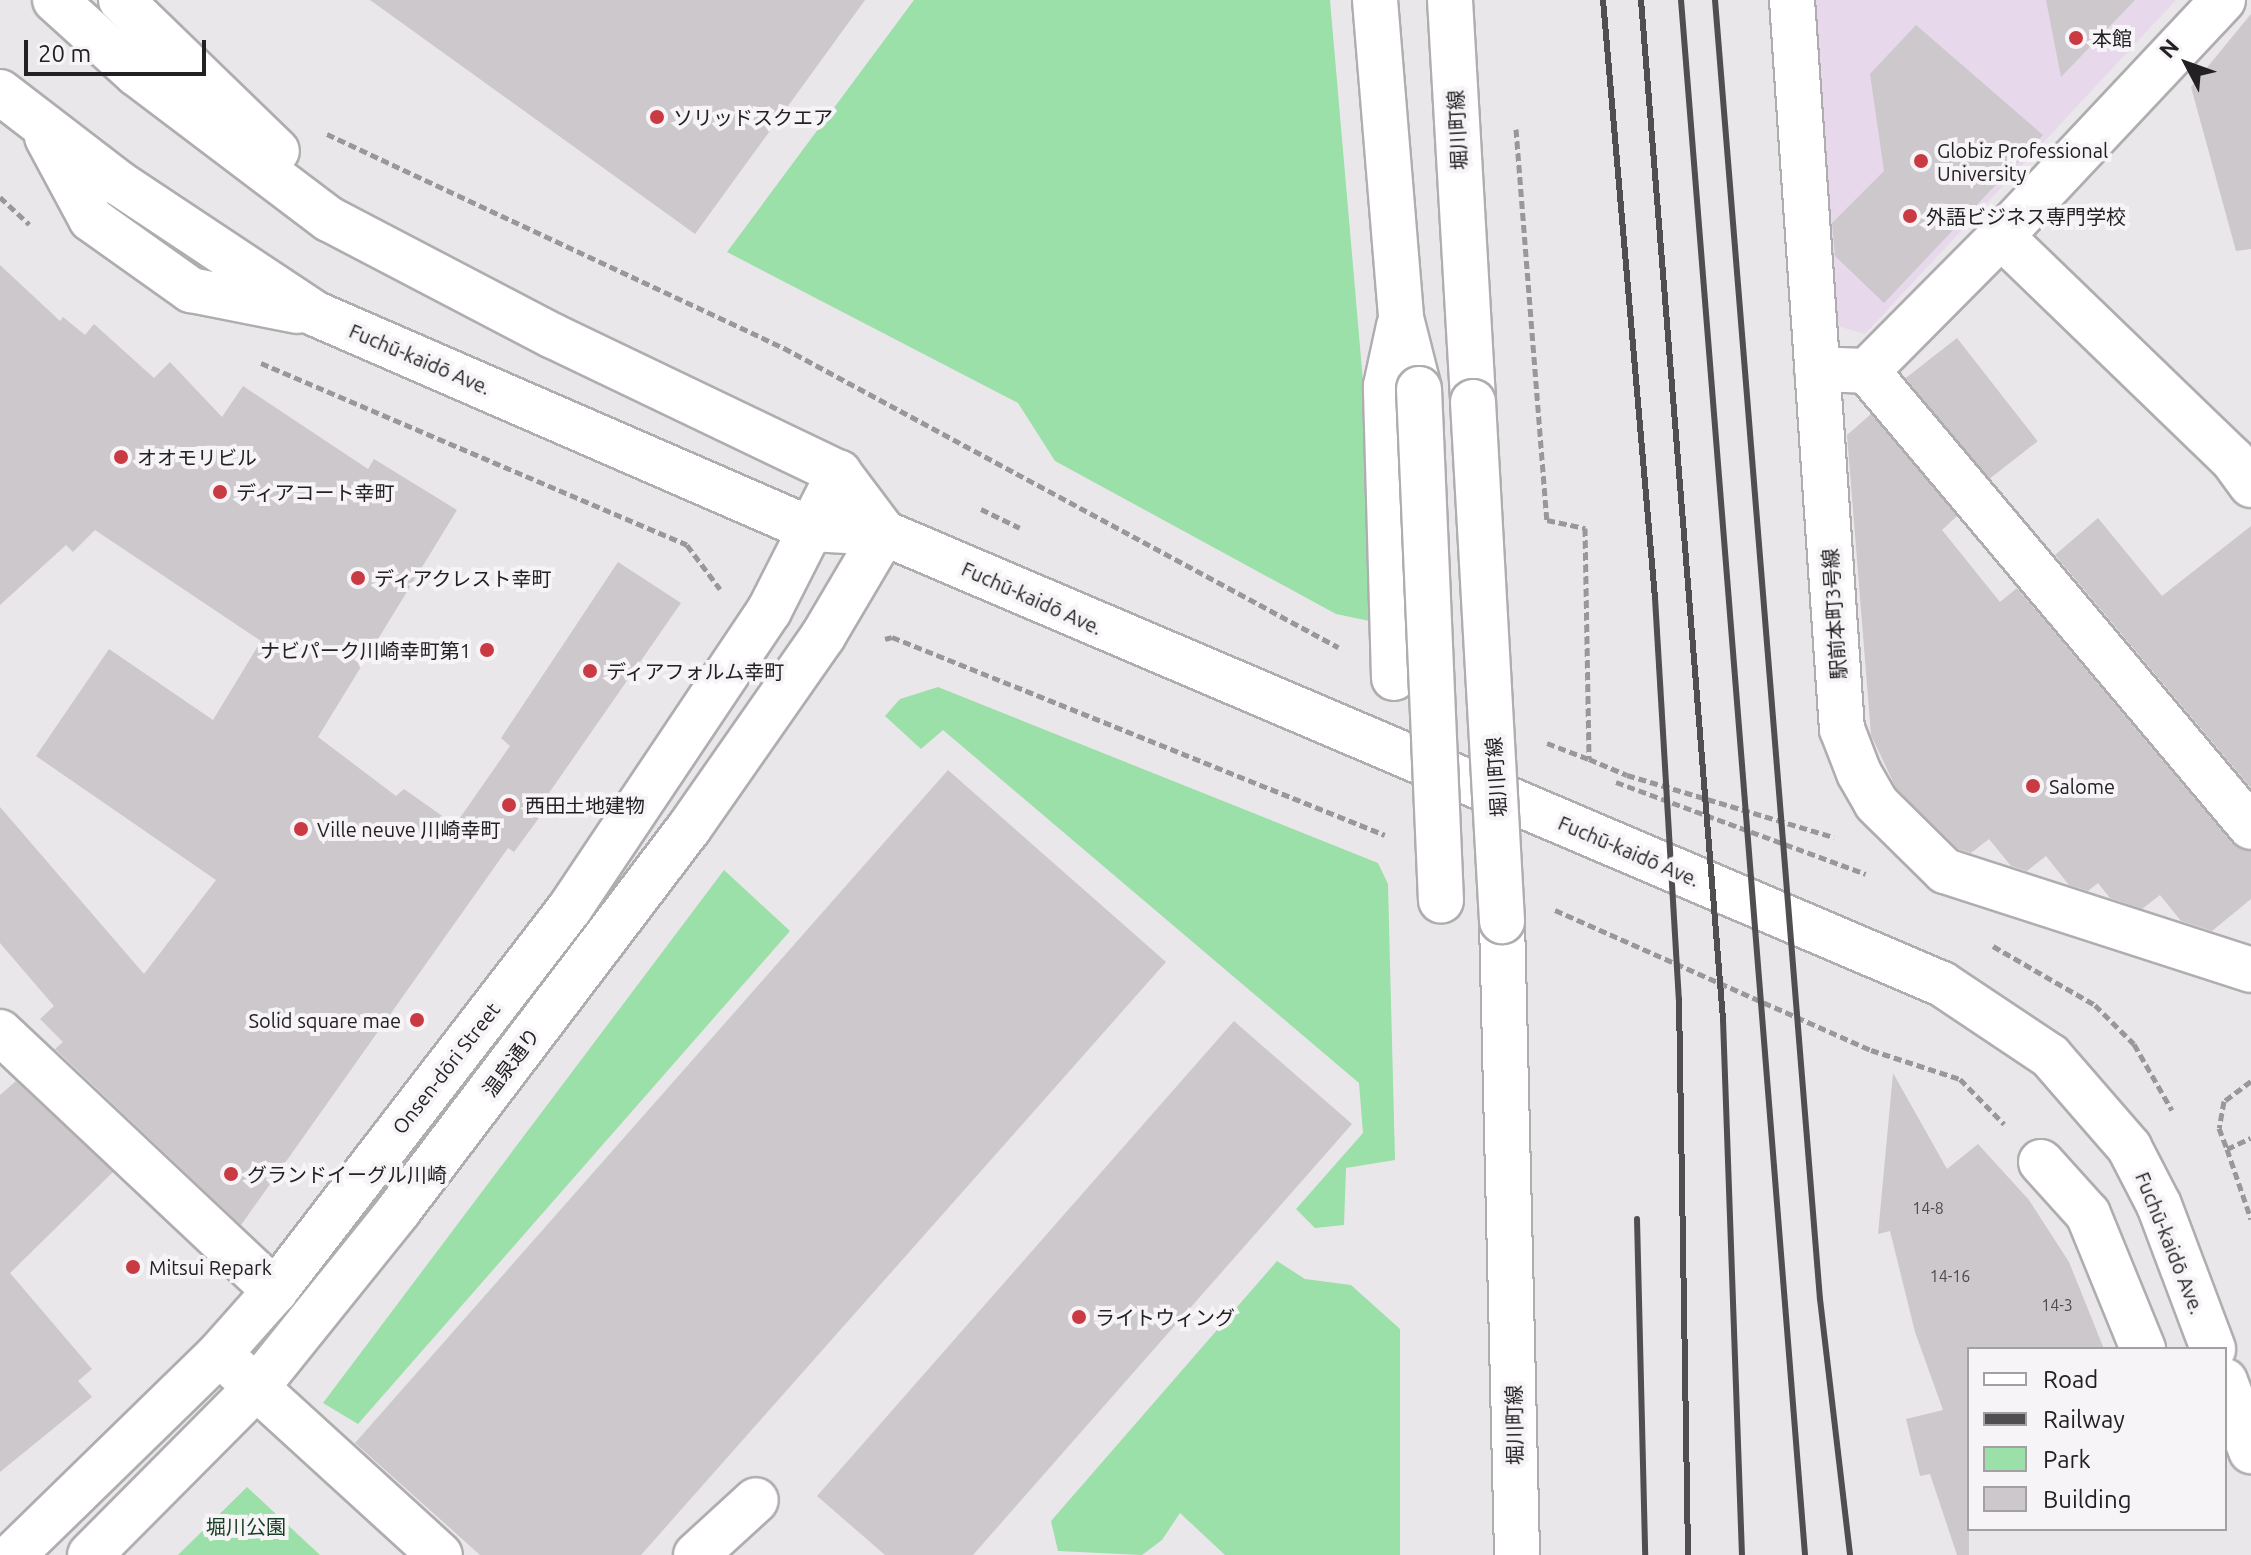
<!DOCTYPE html>
<meta charset="utf-8">
<style>
body{margin:0}
#map{position:relative;width:2251px;height:1555px;overflow:hidden;background:#eae7eb;font-family:Ubuntu,"Noto Sans JP",sans-serif}
div>[style]{position:absolute}
.education>*{inset:0;background:#e7d8eb}
.green>*{inset:0;background:#9bdfa9}
.building>*{inset:0;background:#ccc8cc;transform-origin:0 0}
.path>*{height:5px;margin-top:-2.5px;transform-origin:0;background:repeating-linear-gradient(90deg,#99979a 0 8px,transparent 0 12px)}
.roads{filter:drop-shadow(2px 0 #b0adb0) drop-shadow(-2px 0 #b0adb0) drop-shadow(0 2px #b0adb0) drop-shadow(0 -2px #b0adb0)}
.minor>*{height:44px;margin:-22px;padding:0 22px;transform-origin:22px;border-radius:22px;background:#fff}
.major>*{height:44px;margin:-22px;padding:0 22px;transform-origin:22px;border-radius:22px;background:#fff}
.rail>*{height:6px;margin:-3px;padding:0 3px;transform-origin:3px;border-radius:3px;background:#504e50}
.bridges{filter:drop-shadow(2px 0 #b0adb0) drop-shadow(-2px 0 #b0adb0) drop-shadow(0 2px #b0adb0) drop-shadow(0 -2px #b0adb0)}
.minor-bridge>*{height:44px;margin:-22px;padding:0 22px;transform-origin:22px;border-radius:22px;background:#fff}
.dots>*{width:22px;height:22px;translate:-50% -50%;box-sizing:border-box;border:4px solid #f7f4f8;border-radius:50%}
span{translate:-50% -50%;white-space:nowrap;text-align:center;line-height:1.15;-webkit-text-stroke:8px #f7f4f8;paint-order:stroke}
.number-label{font-size:16px;color:#4d4b4d}
.number-label span{-webkit-text-stroke-width:0}
.poi-label{font-size:20px;color:#232123}
.left{translate:0 -50%;text-align:left}
.right{translate:-100% -50%;text-align:right}
.street-label{font-size:20px;color:#232123}
.park-label{font-size:20px;color:#193d22}
.legend{position:absolute;left:1967px;top:1347px;width:260px;height:184px;box-sizing:border-box;background:#f7f4f8;border:2px solid #a2a0a3;margin:0;padding:10px 14px;list-style:none;font-size:24px;color:#232123}
.legend li{display:flex;align-items:center;gap:16px;height:40px}
.legend b{width:40px;border:2px solid #a2a0a3}
.north{position:absolute;left:2147px;top:24px;width:80px;height:80px;-webkit-text-stroke:6px #f7f4f8;paint-order:stroke;rotate:311deg;font-size:22px;font-weight:700;line-height:32px;text-align:center;color:#232123}
.north::after{content:'';display:block;margin:auto;width:28px;height:36px;background:#232123;clip-path:polygon(50% 0,100% 100%,50% 72%,0 100%)}
.scale{position:absolute;left:24px;top:40px;width:182px;height:36px;box-sizing:border-box;border:4px solid #232123;border-top:0;padding-left:10px;font-size:24px;line-height:28px;white-space:nowrap;color:#232123;-webkit-text-stroke:6px #f7f4f8;paint-order:stroke}
</style>
<div id="map">
<div class="education">
<div style="clip-path:polygon(1804px 0,2176px 0,1865px 334px,1827px 323px)"></div>
</div>
<div class="green">
<div style="clip-path:polygon(914px 0,1330px 0,1384px 624px,1336px 614px,1055px 461px,1018px 403px,727px 252px)"></div>
<div style="clip-path:polygon(938px 687px,1378px 863px,1388px 884px,1395px 1160px,1346px 1168px,1344px 1225px,1315px 1228px,1296px 1209px,1363px 1133px,1359px 1083px,943px 730px,921px 749px,885px 716px,900px 699px)"></div>
<div style="clip-path:polygon(724px 870px,790px 931px,358px 1424px,323px 1403px)"></div>
<div style="clip-path:polygon(1277px 1261px,1305px 1279px,1351px 1285px,1400px 1329px,1400px 1555px,1225px 1555px,1180px 1513px,1162px 1540px,1142px 1555px,1058px 1551px,1051px 1521px)"></div>
<div style="clip-path:polygon(247px 1487px,320px 1555px,178px 1555px)"></div>
</div>
<div class="building">
<div style="clip-path:polygon(370px 0,865px 0,695px 234px)"></div>
<div style="clip-path:polygon(2046px 0,2135px 0,2061px 77px)"></div>
<div style="clip-path:polygon(2251px 14px,2251px 249px,2236px 251px,2191px 87px)"></div>
<div style="clip-path:polygon(1916px 25px,2043px 135px,1884px 303px,1835px 256px,1832px 223px,1884px 171px,1870px 74px)"></div>
<div style="clip-path:polygon(0 265px,60px 321px,63px 317px,85px 335px,94px 324px,154px 378px,170px 362px,222px 417px,243px 386px,368px 469px,374px 459px,457px 510px,318px 737px,396px 796px,404px 789px,455px 825px,510px 746px,501px 738px,618px 562px,681px 603px,549px 793px,555px 796px,514px 852px,508px 848px,241px 1225px,55px 1049px,63px 1042px,40px 1019px,54px 1006px,0 943px,0 807px,144px 974px,216px 880px,36px 756px,109px 649px,213px 720px,261px 641px,95px 530px,73px 552px,66px 545px,0 605px)"></div>
<div style="left:1957px;top:338px;width:131px;height:65px;rotate:52deg"></div>
<div style="clip-path:polygon(1871px 414px,1957px 516px,1942px 530px,2000px 602px,2017px 588px,2232px 843px,2251px 851px,2251px 899px,2212px 931px,2181px 921px,2160px 895px,2142px 909px,2110px 898px,2098px 883px,2088px 891px,2069px 885px,2046px 856px,2027px 871px,2011px 866px,1989px 839px,1971px 853px,1958px 849px,1896px 788px,1871px 735px,1847px 435px)"></div>
<div style="clip-path:polygon(2098px 518px,2162px 596px,2251px 526px,2251px 788px,2055px 555px)"></div>
<div style="clip-path:polygon(948px 770px,1166px 962px,641px 1555px,480px 1555px,355px 1443px)"></div>
<div style="clip-path:polygon(1234px 1021px,1352px 1124px,973px 1555px,885px 1555px,817px 1496px)"></div>
<div style="clip-path:polygon(1893px 1073px,1947px 1169px,1978px 1144px,2029px 1200px,2069px 1262px,2104px 1349px,1969px 1349px,1969px 1555px,1957px 1555px,1930px 1474px,1920px 1476px,1906px 1419px,1943px 1410px,1915px 1332px,1890px 1231px,1878px 1234px)"></div>
<div style="clip-path:polygon(16px 1081px,113px 1172px,10px 1273px,92px 1369px,78px 1381px,92px 1397px,0 1472px,0 1095px)"></div>
</div>
<div class="path">
<div style="left:1516px;top:129px;width:392px;rotate:85.5deg"></div>
<div style="left:1547px;top:520px;width:39px;rotate:12deg"></div>
<div style="left:1585px;top:528px;width:231px;rotate:89deg"></div>
<div style="left:1589px;top:759px;width:41px;rotate:22.8deg"></div>
<div style="left:1627px;top:775px;width:216px;rotate:16.7deg"></div>
<div style="left:327px;top:134px;width:505px;rotate:25.09deg"></div>
<div style="left:784px;top:348px;width:630px;rotate:28.36deg"></div>
<div style="left:0;top:197px;width:40px;rotate:43deg"></div>
<div style="left:261px;top:363px;width:463px;rotate:23.1deg"></div>
<div style="left:687px;top:545px;width:55px;rotate:53.1deg"></div>
<div style="left:981px;top:509px;width:43px;rotate:26deg"></div>
<div style="left:885px;top:639px;width:7px;rotate:-16deg"></div>
<div style="left:892px;top:637px;width:531px;rotate:21.88deg"></div>
<div style="left:1547px;top:743px;width:45px;rotate:20.9deg"></div>
<div style="left:1616px;top:782px;width:266px;rotate:20.2deg"></div>
<div style="left:1555px;top:910px;width:346px;rotate:23.9deg"></div>
<div style="left:1871px;top:1050px;width:94px;rotate:18deg"></div>
<div style="left:1960px;top:1079px;width:63px;rotate:45.6deg"></div>
<div style="left:1993px;top:946px;width:118px;rotate:30deg"></div>
<div style="left:2095px;top:1005px;width:55px;rotate:45deg"></div>
<div style="left:2134px;top:1044px;width:76px;rotate:60.1deg"></div>
<div style="left:2251px;top:1081px;width:34px;rotate:143deg"></div>
<div style="left:2224px;top:1101px;width:27px;rotate:100deg"></div>
<div style="left:2219px;top:1128px;width:22px;rotate:69deg"></div>
<div style="left:2227px;top:1149px;width:26px;rotate:-25deg"></div>
<div style="left:2227px;top:1149px;width:74px;rotate:71.1deg"></div>
</div>
<div class="roads">
<div class="minor">
<div style="left:1375px;top:0;width:319px;rotate:85.3deg"></div>
<div style="left:1401px;top:318px;width:73px;rotate:75.8deg"></div>
<div style="left:1450px;top:0;width:403px;rotate:86.7deg"></div>
<div style="left:1792px;top:0;width:731px;rotate:86.08deg"></div>
<div style="left:1842px;top:729px;width:47px;rotate:68.9deg"></div>
<div style="left:1859px;top:773px;width:34px;rotate:60deg"></div>
<div style="left:1876px;top:803px;width:97px;rotate:44.6deg"></div>
<div style="left:1945px;top:871px;width:322px;rotate:17.9deg"></div>
<div style="left:2223px;top:0;width:324px;rotate:133.2deg"></div>
<div style="left:2001px;top:236px;width:322px;rotate:44deg"></div>
<div style="left:2233px;top:460px;width:31px;rotate:54deg"></div>
<div style="left:1817px;top:369px;width:50px;rotate:2.3deg"></div>
<div style="left:1867px;top:371px;width:596px;rotate:49.9deg"></div>
<div style="left:1867px;top:371px;width:190px;rotate:-45.2deg"></div>
<div style="left:1394px;top:678px;width:292px;rotate:-91.6deg"></div>
<div style="left:1386px;top:386px;width:61px;rotate:-77.8deg"></div>
<div style="left:1502px;top:921px;width:634px;rotate:88.64deg"></div>
<div style="left:0;top:1032px;width:378px;rotate:43.3deg"></div>
<div style="left:2041px;top:1162px;width:70px;rotate:47.9deg"></div>
<div style="left:2088px;top:1214px;width:146px;rotate:67.8deg"></div>
<div style="left:236px;top:1369px;width:276px;rotate:42.4deg"></div>
<div style="left:13px;top:1555px;width:289px;rotate:-44.3deg"></div>
<div style="left:220px;top:1353px;width:83px;rotate:-48.4deg"></div>
<div style="left:275px;top:1291px;width:483px;rotate:-52.4deg"></div>
<div style="left:570px;top:908px;width:358px;rotate:-56.2deg"></div>
<div style="left:769px;top:611px;width:155px;rotate:-63.1deg"></div>
<div style="left:90px;top:1555px;width:235px;rotate:-45.2deg"></div>
<div style="left:256px;top:1388px;width:228px;rotate:-51.2deg"></div>
<div style="left:399px;top:1210px;width:480px;rotate:-52.8deg"></div>
<div style="left:689px;top:828px;width:234px;rotate:-55.1deg"></div>
<div style="left:823px;top:636px;width:120px;rotate:-59.4deg"></div>
<div style="left:696px;top:1555px;width:81px;rotate:-42.5deg"></div>
</div>
<div class="major">
<div style="left:55px;top:0;width:110px;rotate:42.1deg"></div>
<div style="left:137px;top:74px;width:241px;rotate:37.1deg"></div>
<div style="left:329px;top:219px;width:253px;rotate:27.6deg"></div>
<div style="left:553px;top:336px;width:317px;rotate:25.6deg"></div>
<div style="left:839px;top:473px;width:75px;rotate:53.1deg"></div>
<div style="left:121px;top:0;width:217px;rotate:44.1deg"></div>
<div style="left:0;top:92px;width:151px;rotate:37.5deg"></div>
<div style="left:120px;top:184px;width:235px;rotate:33.6deg"></div>
<div style="left:316px;top:314px;width:539px;rotate:23.52deg"></div>
<div style="left:810px;top:529px;width:74px;rotate:3.1deg"></div>
<div style="left:884px;top:533px;width:1150px;rotate:23.09deg"></div>
<div style="left:1942px;top:984px;width:130px;rotate:33.7deg"></div>
<div style="left:2050px;top:1056px;width:121px;rotate:49deg"></div>
<div style="left:2129px;top:1147px;width:65px;rotate:62.7deg"></div>
<div style="left:2159px;top:1205px;width:154px;rotate:69.4deg"></div>
<div style="left:47px;top:137px;width:93px;rotate:61.8deg"></div>
<div style="left:91px;top:219px;width:123px;rotate:35.4deg"></div>
<div style="left:191px;top:290px;width:108px;rotate:11.2deg"></div>
<div style="left:2225px;top:1381px;width:75px;rotate:69.6deg"></div>
</div>
</div>
<div class="rail">
<div style="left:1603px;top:0;width:600px;rotate:85.03deg"></div>
<div style="left:1655px;top:598px;width:402px;rotate:86.6deg"></div>
<div style="left:1679px;top:999px;width:556px;rotate:89.07deg"></div>
<div style="left:1641px;top:0;width:1023px;rotate:85.4deg"></div>
<div style="left:1723px;top:1020px;width:535px;rotate:87.97deg"></div>
<div style="left:1681px;top:0;width:1560px;rotate:85.44deg"></div>
<div style="left:1715px;top:0;width:1303px;rotate:85.38deg"></div>
<div style="left:1820px;top:1299px;width:258px;rotate:83.3deg"></div>
<div style="left:1637px;top:1219px;width:336px;rotate:88.6deg"></div>
</div>
<div class="bridges">
<div class="minor-bridge">
<div style="left:1419px;top:389px;width:512px;rotate:87.54deg"></div>
<div style="left:1473px;top:402px;width:520px;rotate:86.8deg"></div>
</div>
</div>
<div class="dots">
<div style="left:2076px;top:38px;background:#c93a42"></div>
<div style="left:657px;top:117px;background:#c93a42"></div>
<div style="left:1921px;top:161px;background:#c93a42"></div>
<div style="left:1910px;top:216px;background:#c93a42"></div>
<div style="left:121px;top:457px;background:#c93a42"></div>
<div style="left:220px;top:492px;background:#c93a42"></div>
<div style="left:358px;top:578px;background:#c93a42"></div>
<div style="left:487px;top:650px;background:#c93a42"></div>
<div style="left:590px;top:671px;background:#c93a42"></div>
<div style="left:2033px;top:786px;background:#c93a42"></div>
<div style="left:509px;top:805px;background:#c93a42"></div>
<div style="left:301px;top:829px;background:#c93a42"></div>
<div style="left:417px;top:1020px;background:#c93a42"></div>
<div style="left:231px;top:1174px;background:#c93a42"></div>
<div style="left:133px;top:1267px;background:#c93a42"></div>
<div style="left:1079px;top:1317px;background:#c93a42"></div>
</div>
<div class="number-label">
<span style="left:1928px;top:1208px">14-8</span>
<span style="left:1950px;top:1276px">14-16</span>
<span style="left:2057px;top:1305px">14-3</span>
</div>
<div class="poi-label">
<span class="left" style="left:2092px;top:38px">本館</span>
<span class="left" style="left:673px;top:117px">ソリッドスクエア</span>
<span class="left" style="left:1937px;top:162px">Globiz Professional<br>University</span>
<span class="left" style="left:1926px;top:216px">外語ビジネス専門学校</span>
<span class="left" style="left:137px;top:457px">オオモリビル</span>
<span class="left" style="left:236px;top:492px">ディアコート幸町</span>
<span class="left" style="left:374px;top:578px">ディアクレスト幸町</span>
<span class="right" style="left:471px;top:650px">ナビパーク川崎幸町第1</span>
<span class="left" style="left:606px;top:671px">ディアフォルム幸町</span>
<span class="left" style="left:2049px;top:786px">Salome</span>
<span class="left" style="left:525px;top:805px">西田土地建物</span>
<span class="left" style="left:317px;top:829px">Ville neuve 川崎幸町</span>
<span class="right" style="left:401px;top:1020px">Solid square mae</span>
<span class="left" style="left:247px;top:1174px">グランドイーグル川崎</span>
<span class="left" style="left:149px;top:1267px">Mitsui Repark</span>
<span class="left" style="left:1095px;top:1317px">ライトウィング</span>
</div>
<div class="street-label">
<span style="left:1457px;top:130px;rotate:-93deg">堀川町線</span>
<span style="left:420px;top:359px;rotate:23deg">Fuchū-kaidō Ave.</span>
<span style="left:1032px;top:598px;rotate:24deg">Fuchū-kaidō Ave.</span>
<span style="left:1834px;top:614px;rotate:-94deg">駅前本町3号線</span>
<span style="left:1496px;top:777px;rotate:-94deg">堀川町線</span>
<span style="left:1629px;top:851px;rotate:23deg">Fuchū-kaidō Ave.</span>
<span style="left:511px;top:1062px;rotate:-53deg">温泉通り</span>
<span style="left:446px;top:1068px;rotate:-52deg">Onsen-dōri Street</span>
<span style="left:2170px;top:1243px;rotate:68deg">Fuchū-kaidō Ave.</span>
<span style="left:1514px;top:1425px;rotate:-91deg">堀川町線</span>
</div>
<div class="park-label">
<span style="left:246px;top:1526px">堀川公園</span>
</div>
<ul class="legend">
<li><b style="height:10px;background:#fff"></b>Road</li>
<li><b style="height:10px;background:#504e50"></b>Railway</li>
<li><b style="height:22px;background:#9bdfa9"></b>Park</li>
<li><b style="height:22px;background:#ccc8cc"></b>Building</li>
</ul>
<div class="north">N</div>
<div class="scale">20 m</div>
</div>
